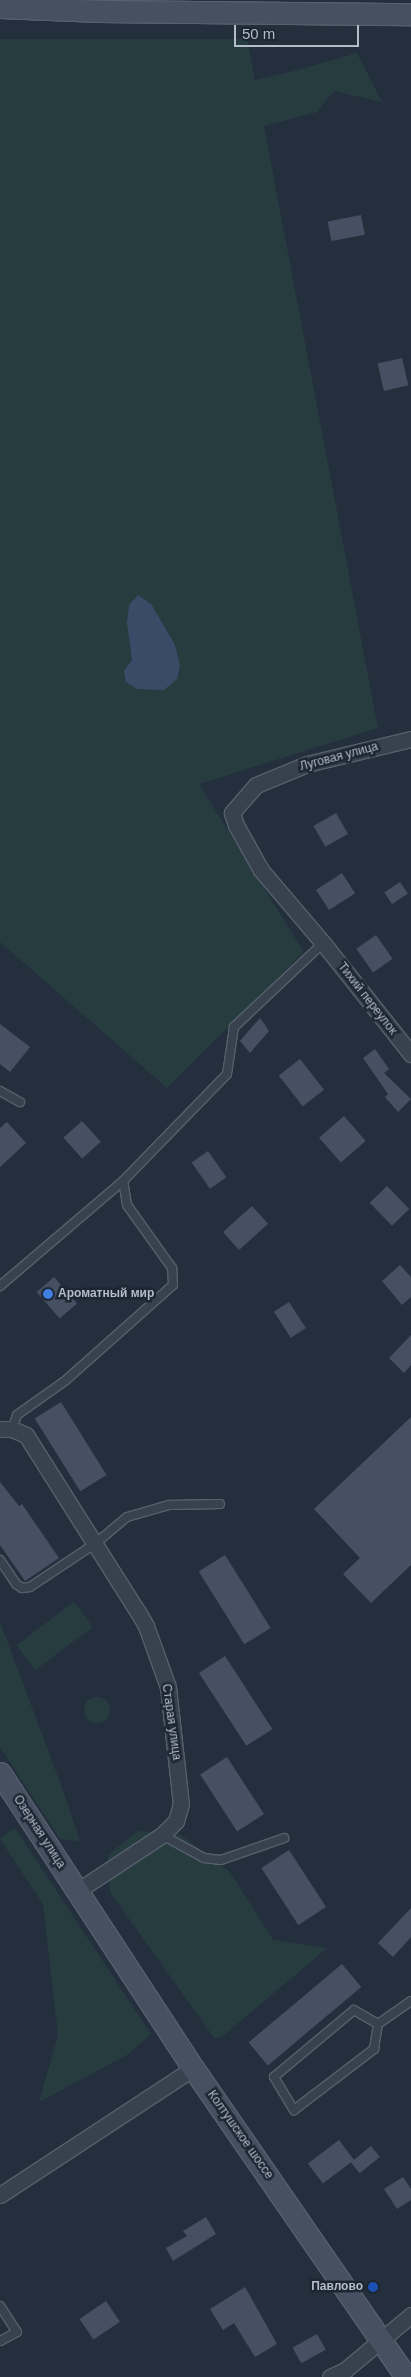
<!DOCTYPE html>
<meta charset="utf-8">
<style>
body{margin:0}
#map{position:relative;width:411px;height:2377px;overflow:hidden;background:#242f3e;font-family:Arial,sans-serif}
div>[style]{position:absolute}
.green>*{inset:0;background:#263c3f;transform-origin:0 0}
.round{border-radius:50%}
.water>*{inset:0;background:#394c67}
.building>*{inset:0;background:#455162;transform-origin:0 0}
.roads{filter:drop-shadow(1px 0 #565f6c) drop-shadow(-1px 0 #565f6c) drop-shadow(0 1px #565f6c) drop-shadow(0 -1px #565f6c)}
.lane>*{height:8px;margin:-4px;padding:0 4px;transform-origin:4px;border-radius:4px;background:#38414e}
.street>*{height:15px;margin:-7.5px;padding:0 7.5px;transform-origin:7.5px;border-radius:7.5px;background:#38414e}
.secondary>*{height:21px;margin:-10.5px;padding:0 10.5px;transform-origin:10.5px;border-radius:10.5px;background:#465061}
.dots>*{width:14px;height:14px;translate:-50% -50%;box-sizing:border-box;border:2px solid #1d2633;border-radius:50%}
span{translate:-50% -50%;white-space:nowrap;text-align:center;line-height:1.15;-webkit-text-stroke:5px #1d2633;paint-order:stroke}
.street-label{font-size:12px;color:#b4bcc9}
.poi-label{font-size:12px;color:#b4bcc9;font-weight:700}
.left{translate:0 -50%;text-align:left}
.right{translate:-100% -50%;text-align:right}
.scale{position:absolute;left:234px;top:25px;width:125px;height:22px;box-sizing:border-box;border:2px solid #b4bcc9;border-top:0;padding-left:6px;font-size:15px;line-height:18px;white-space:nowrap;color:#b4bcc9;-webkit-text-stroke:4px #1d2633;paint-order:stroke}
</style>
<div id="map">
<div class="green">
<div style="clip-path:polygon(0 39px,247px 39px,255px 80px,298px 70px,357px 53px,382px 102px,334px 91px,317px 112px,264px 126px,378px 728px,199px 784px,304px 952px,167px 1088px,0 942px)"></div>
<div style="left:74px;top:1602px;width:31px;height:72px;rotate:53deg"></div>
<div style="clip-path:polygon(0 1622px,64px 1793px,80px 1841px,60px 1839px,0 1747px)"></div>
<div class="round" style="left:84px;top:1697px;width:26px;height:26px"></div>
<div style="clip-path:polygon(15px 1828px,151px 2034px,127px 2055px,39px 2102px,58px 2035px,43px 1904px,0 1839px)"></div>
<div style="clip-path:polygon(138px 1831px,179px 1834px,230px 1872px,273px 1940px,327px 1948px,224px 2035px,215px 2039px,110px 1892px,108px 1855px)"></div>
</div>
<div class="water">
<div style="clip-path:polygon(138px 595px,151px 604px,175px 645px,180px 666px,177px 679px,164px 690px,137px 689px,126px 682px,124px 671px,132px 660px,127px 623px,129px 605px)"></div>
</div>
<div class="building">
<div style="left:361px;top:215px;width:20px;height:34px;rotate:79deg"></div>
<div style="left:402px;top:358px;width:28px;height:25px;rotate:77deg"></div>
<div style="left:336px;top:813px;width:24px;height:26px;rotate:60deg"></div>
<div style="left:342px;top:873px;width:24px;height:31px;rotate:57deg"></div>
<div style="left:400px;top:882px;width:14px;height:19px;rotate:56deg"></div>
<div style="left:376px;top:935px;width:29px;height:24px;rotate:55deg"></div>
<div style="clip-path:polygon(260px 1018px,269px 1031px,250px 1053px,240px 1041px)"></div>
<div style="clip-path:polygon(0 1024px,30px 1047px,10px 1072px,0 1064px)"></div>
<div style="clip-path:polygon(375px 1049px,389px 1069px,384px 1073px,411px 1099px,398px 1112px,385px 1097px,388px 1094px,363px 1058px)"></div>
<div style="left:300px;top:1059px;width:39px;height:27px;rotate:52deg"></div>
<div style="left:344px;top:1116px;width:33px;height:33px;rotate:49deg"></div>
<div style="left:82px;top:1121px;width:28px;height:25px;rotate:48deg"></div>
<div style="clip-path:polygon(7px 1122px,26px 1143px,0 1167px,0 1128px)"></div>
<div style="left:208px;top:1151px;width:32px;height:20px;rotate:55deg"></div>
<div style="left:387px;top:1186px;width:32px;height:24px;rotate:46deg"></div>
<div style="left:252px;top:1206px;width:24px;height:39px;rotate:48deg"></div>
<div style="clip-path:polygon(400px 1265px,411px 1277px,411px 1297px,402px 1305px,382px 1281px)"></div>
<div style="left:54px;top:1277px;width:35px;height:23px;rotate:49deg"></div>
<div style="left:289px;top:1302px;width:31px;height:18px;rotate:57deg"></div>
<div style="clip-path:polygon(411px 1335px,411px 1365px,404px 1373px,389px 1358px)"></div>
<div style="left:61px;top:1402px;width:86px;height:31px;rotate:58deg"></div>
<div style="clip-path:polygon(411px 1417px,411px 1565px,371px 1603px,343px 1574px,360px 1558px,314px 1509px)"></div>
<div style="clip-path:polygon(0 1482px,19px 1506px,22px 1504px,59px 1558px,25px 1581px,0 1545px)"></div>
<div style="left:225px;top:1555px;width:86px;height:31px;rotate:58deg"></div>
<div style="left:225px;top:1656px;width:87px;height:31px;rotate:57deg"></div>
<div style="left:227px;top:1757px;width:68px;height:32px;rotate:57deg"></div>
<div style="left:289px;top:1850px;width:68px;height:33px;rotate:57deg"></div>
<div style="clip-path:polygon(411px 1908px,411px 1937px,393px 1957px,378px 1943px)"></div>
<div style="left:342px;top:1964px;width:30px;height:122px;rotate:50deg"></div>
<div style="left:339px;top:2140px;width:25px;height:39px;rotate:53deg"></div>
<div style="left:371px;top:2146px;width:14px;height:26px;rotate:51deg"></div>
<div style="clip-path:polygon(403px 2177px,411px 2189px,411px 2200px,397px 2209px,384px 2189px)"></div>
<div style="clip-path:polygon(206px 2217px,216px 2234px,173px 2261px,166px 2248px,187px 2236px,183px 2231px)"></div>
<div style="clip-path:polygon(245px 2287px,277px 2344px,255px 2357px,234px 2323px,223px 2330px,210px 2309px)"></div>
<div style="left:106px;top:2301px;width:25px;height:32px;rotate:56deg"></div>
<div style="left:317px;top:2334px;width:18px;height:28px;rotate:61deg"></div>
</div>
<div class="roads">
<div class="lane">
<div style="left:0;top:1091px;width:23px;rotate:29deg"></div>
<div style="left:0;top:1286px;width:162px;rotate:-40.5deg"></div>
<div style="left:123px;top:1181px;width:149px;rotate:-45.8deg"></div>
<div style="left:227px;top:1074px;width:48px;rotate:-81.5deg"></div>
<div style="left:234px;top:1027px;width:122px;rotate:-43.3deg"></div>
<div style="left:12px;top:1429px;width:15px;rotate:-70deg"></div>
<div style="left:17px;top:1415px;width:60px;rotate:-35.5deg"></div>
<div style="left:66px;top:1380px;width:143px;rotate:-41.6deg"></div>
<div style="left:173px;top:1285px;width:17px;rotate:-93deg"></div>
<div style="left:172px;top:1268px;width:77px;rotate:-125.5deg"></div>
<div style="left:127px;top:1205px;width:24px;rotate:-99deg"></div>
<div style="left:0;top:1560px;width:29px;rotate:56deg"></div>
<div style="left:16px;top:1584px;width:7px;rotate:34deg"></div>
<div style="left:22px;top:1588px;width:8px;rotate:-7deg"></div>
<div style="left:30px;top:1587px;width:79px;rotate:-33.7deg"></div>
<div style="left:96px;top:1543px;width:40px;rotate:-40deg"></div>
<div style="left:127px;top:1517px;width:44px;rotate:-15.9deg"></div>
<div style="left:169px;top:1505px;width:51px;rotate:-1.1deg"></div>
<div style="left:162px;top:1835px;width:48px;rotate:28.7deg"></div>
<div style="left:204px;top:1858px;width:17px;rotate:7deg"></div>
<div style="left:221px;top:1860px;width:67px;rotate:-19.2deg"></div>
<div style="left:378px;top:2024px;width:28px;rotate:-150deg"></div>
<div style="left:354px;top:2010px;width:104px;rotate:140.1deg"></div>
<div style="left:274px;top:2077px;width:39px;rotate:59deg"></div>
<div style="left:294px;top:2110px;width:101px;rotate:-37.3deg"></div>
<div style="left:374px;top:2049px;width:25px;rotate:-81deg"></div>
<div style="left:378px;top:2024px;width:40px;rotate:-34.9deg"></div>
<div style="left:0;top:2306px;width:31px;rotate:57deg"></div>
<div style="left:17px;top:2332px;width:19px;rotate:152deg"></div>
</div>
<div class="street">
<div style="left:411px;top:739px;width:107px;rotate:166.5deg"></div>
<div style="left:307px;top:764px;width:55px;rotate:157.6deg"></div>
<div style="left:256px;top:785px;width:37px;rotate:131deg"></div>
<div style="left:232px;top:813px;width:13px;rotate:72deg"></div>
<div style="left:236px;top:825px;width:51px;rotate:60.9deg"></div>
<div style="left:261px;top:870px;width:96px;rotate:49.7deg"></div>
<div style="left:323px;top:943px;width:142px;rotate:51.6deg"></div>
<div style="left:0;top:1429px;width:12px"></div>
<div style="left:12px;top:1429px;width:15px;rotate:23deg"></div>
<div style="left:26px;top:1435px;width:209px;rotate:57.7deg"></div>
<div style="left:138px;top:1612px;width:16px;rotate:60deg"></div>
<div style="left:146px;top:1626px;width:65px;rotate:70.2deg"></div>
<div style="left:168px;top:1687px;width:118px;rotate:83.7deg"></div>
<div style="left:181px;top:1804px;width:18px;rotate:106deg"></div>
<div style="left:176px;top:1821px;width:20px;rotate:135deg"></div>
<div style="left:162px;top:1835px;width:102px;rotate:146.6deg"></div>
<div style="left:0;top:2195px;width:231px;rotate:-33.3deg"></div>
<div style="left:330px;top:2377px;width:17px;rotate:-25deg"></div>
<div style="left:345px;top:2370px;width:86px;rotate:-39.8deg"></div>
</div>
<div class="secondary">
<div style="left:0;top:7px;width:100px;rotate:2.3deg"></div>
<div style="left:100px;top:11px;width:311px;rotate:0.6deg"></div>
<div style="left:0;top:1773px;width:353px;rotate:56.8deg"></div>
<div style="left:193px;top:2068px;width:375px;rotate:55.4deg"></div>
</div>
</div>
<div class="dots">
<div style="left:48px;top:1294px;background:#3f7fe0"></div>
<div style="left:373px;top:2287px;background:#1a4fb4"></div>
</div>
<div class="street-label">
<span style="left:339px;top:757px;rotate:-15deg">Луговая улица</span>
<span style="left:367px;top:999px;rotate:52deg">Тихий переулок</span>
<span style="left:171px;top:1722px;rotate:82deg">Старая улица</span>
<span style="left:39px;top:1832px;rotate:57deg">Озерная улица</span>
<span style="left:240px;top:2135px;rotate:55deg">Колтушское шоссе</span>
</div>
<div class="poi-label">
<span class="left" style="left:58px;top:1294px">Ароматный мир</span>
<span class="right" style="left:363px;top:2287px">Павлово</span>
</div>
<div class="scale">50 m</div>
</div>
